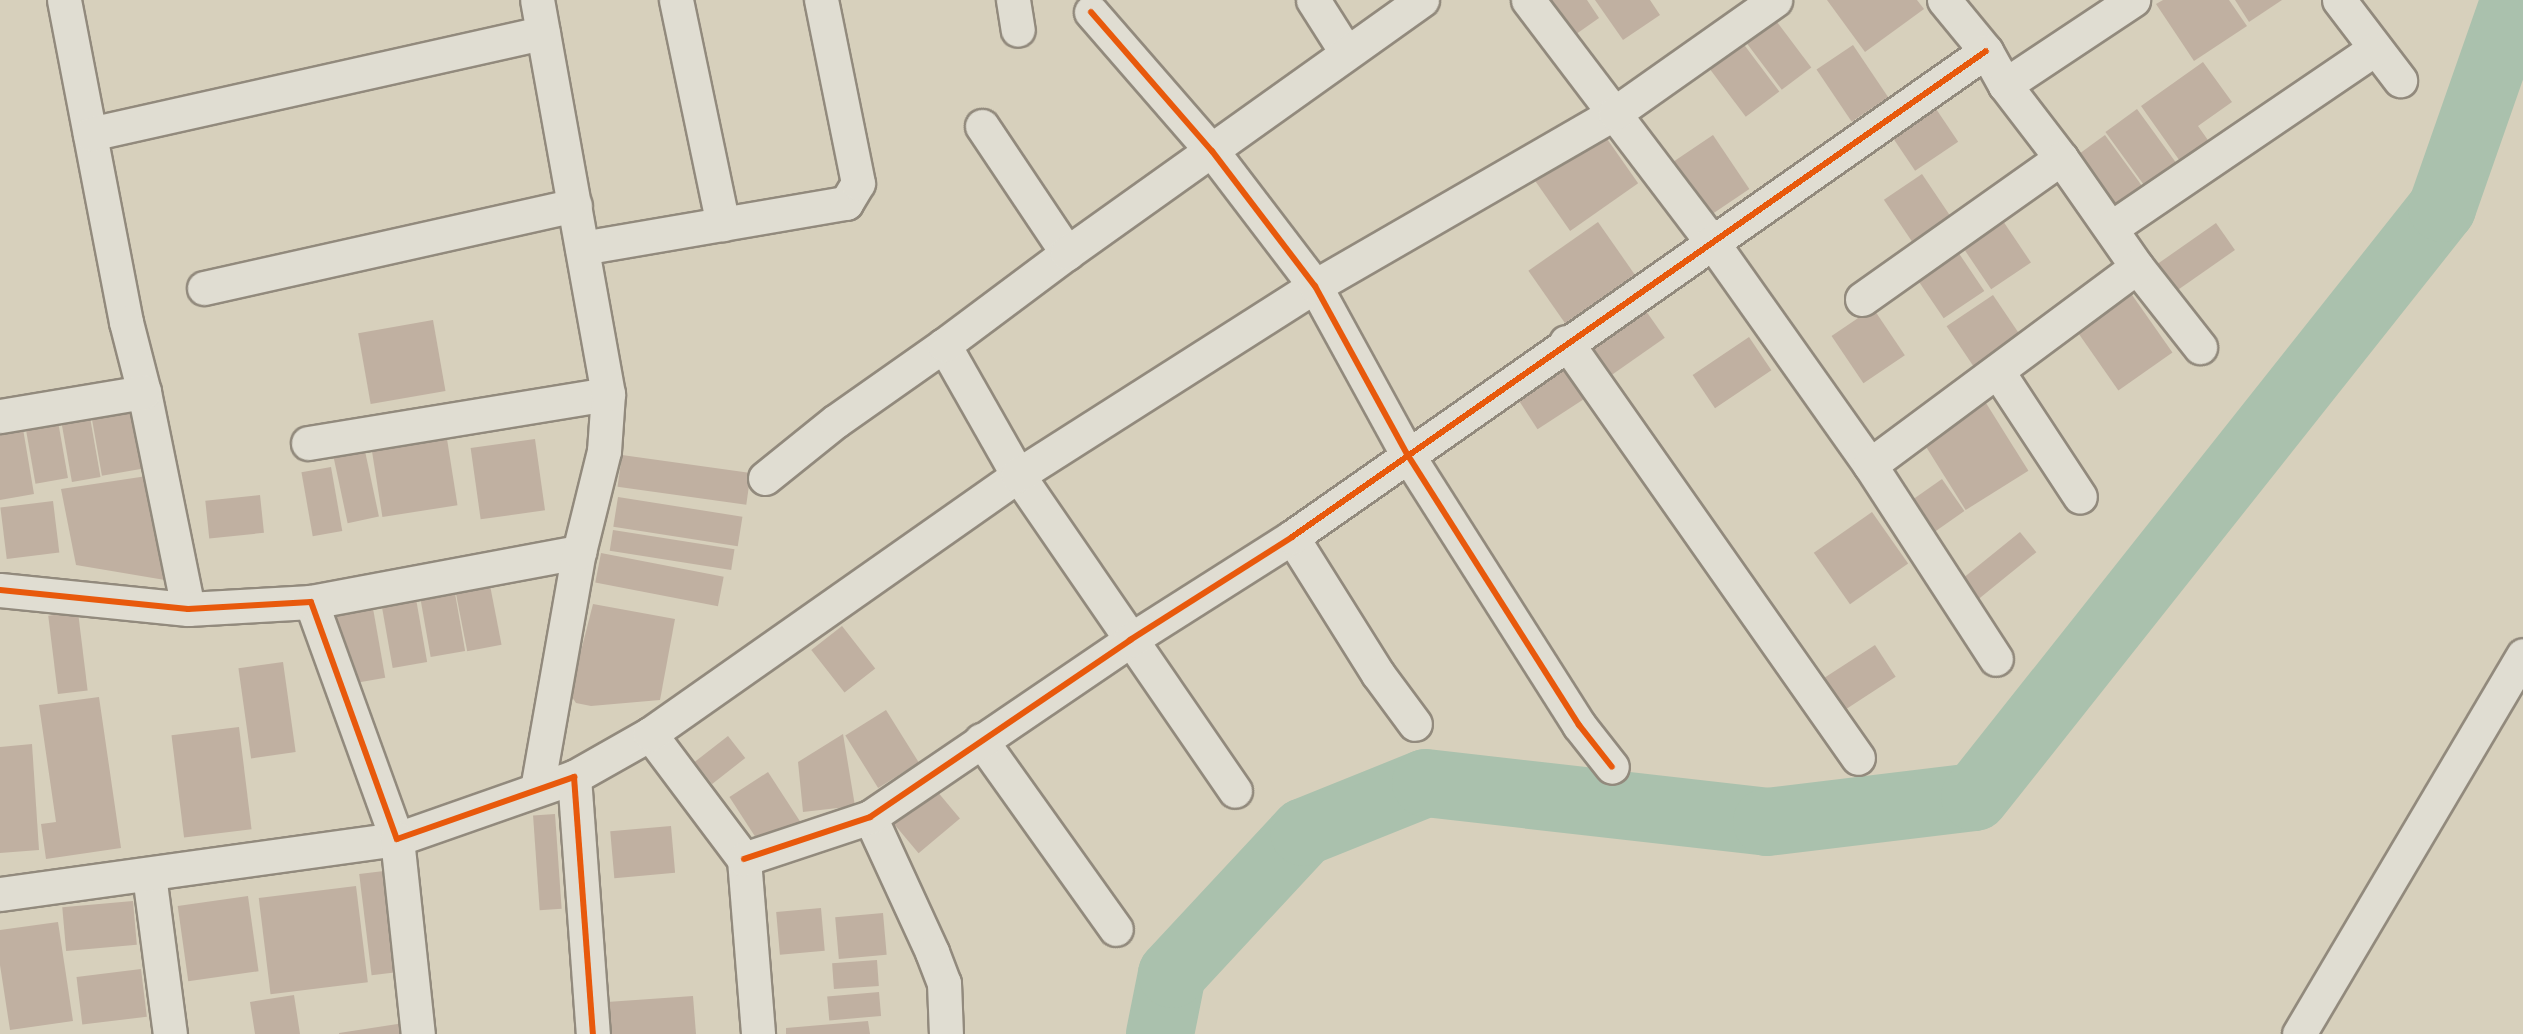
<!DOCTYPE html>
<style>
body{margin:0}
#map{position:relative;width:2523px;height:1034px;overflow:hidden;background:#d7d0bc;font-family:"IM FELL English",serif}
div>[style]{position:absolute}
.river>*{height:68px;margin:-34px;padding:0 34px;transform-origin:34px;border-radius:34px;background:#aac1ad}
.building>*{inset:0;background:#c0b0a1;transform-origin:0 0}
.roads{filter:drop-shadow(2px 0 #928a7d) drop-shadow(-2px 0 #928a7d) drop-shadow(0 2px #928a7d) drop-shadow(0 -2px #928a7d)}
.minor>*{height:33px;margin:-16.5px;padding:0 16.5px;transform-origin:16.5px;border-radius:16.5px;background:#e0ddd2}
.cycleway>*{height:6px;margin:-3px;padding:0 3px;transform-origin:3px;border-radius:3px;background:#e8590c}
span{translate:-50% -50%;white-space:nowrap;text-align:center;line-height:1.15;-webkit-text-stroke:6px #ece4cc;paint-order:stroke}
</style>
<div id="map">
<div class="river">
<div style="left:1160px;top:1034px;width:61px;rotate:-78.7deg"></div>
<div style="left:1172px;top:974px;width:194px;rotate:-47.1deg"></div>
<div style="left:1304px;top:832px;width:131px;rotate:-21.9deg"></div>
<div style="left:1426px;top:783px;width:343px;rotate:6.5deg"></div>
<div style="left:1767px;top:822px;width:209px;rotate:-6.9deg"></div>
<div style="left:1975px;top:797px;width:752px;rotate:-51.59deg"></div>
<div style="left:2442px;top:208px;width:220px;rotate:-70.7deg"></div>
</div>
<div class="building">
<div style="clip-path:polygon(1532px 0,1587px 0,1599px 18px,1562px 44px)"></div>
<div style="clip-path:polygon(1595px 0,1650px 0,1660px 15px,1623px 40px)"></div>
<div style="clip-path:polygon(1827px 0,1917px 0,1924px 9px,1865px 52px)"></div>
<div style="clip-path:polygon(2163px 0,2229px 0,2247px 26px,2194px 61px,2156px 4px)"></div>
<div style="clip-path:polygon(2235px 0,2282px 0,2249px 22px)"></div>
<div style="left:1771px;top:14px;width:67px;height:37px;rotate:53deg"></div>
<div style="left:1739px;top:38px;width:67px;height:42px;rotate:53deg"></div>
<div style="left:1853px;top:45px;width:63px;height:44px;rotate:56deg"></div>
<div style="clip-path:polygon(2203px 62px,2232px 102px,2198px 126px,2210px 143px,2182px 164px,2141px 106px)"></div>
<div style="left:1928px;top:97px;width:54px;height:52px;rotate:56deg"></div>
<div style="left:2137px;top:109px;width:72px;height:39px;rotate:54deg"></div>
<div style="left:1598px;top:126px;width:70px;height:83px;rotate:55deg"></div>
<div style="left:1713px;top:135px;width:65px;height:55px;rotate:56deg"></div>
<div style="left:2105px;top:135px;width:65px;height:39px;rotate:54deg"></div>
<div style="left:1922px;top:174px;width:50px;height:46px;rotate:56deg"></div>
<div style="left:2003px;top:221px;width:50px;height:48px;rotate:56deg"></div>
<div style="left:1598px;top:222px;width:64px;height:85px;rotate:55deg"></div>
<div style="left:2216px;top:223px;width:33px;height:86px;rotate:55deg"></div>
<div style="left:1958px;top:252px;width:47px;height:49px;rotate:56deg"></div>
<div style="left:2130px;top:292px;width:74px;height:66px;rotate:55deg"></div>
<div style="left:1993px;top:295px;width:55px;height:56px;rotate:56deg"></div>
<div style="left:1639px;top:301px;width:45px;height:68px;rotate:55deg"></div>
<div style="left:1873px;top:308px;width:57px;height:50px;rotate:56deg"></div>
<div style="left:433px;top:320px;width:72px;height:76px;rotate:80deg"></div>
<div style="left:1749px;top:337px;width:40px;height:68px;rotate:56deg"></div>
<div style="left:1562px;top:355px;width:49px;height:61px;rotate:57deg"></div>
<div style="left:140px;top:398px;width:70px;height:51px;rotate:80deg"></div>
<div style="left:1986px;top:403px;width:80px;height:74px;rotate:58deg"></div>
<div style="left:88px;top:406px;width:72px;height:29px;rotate:80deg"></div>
<div style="left:56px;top:410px;width:69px;height:33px;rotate:80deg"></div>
<div style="clip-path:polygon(21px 417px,34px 494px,0 500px,0 420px)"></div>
<div style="left:447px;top:439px;width:67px;height:76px;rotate:81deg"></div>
<div style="left:535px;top:439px;width:72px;height:65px;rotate:82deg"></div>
<div style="left:365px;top:451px;width:67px;height:32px;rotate:78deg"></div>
<div style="left:622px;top:455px;width:130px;height:32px;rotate:8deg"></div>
<div style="left:331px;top:467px;width:65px;height:30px;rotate:80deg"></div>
<div style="clip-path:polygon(147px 476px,165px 580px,76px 565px,61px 489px)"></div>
<div style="left:1942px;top:479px;width:39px;height:50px;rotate:55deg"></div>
<div style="left:260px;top:495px;width:38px;height:55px;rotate:84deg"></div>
<div style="left:618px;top:497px;width:126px;height:30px;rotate:9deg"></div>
<div style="left:53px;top:501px;width:52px;height:53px;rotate:83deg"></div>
<div style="left:1872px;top:512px;width:63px;height:71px;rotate:55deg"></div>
<div style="left:613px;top:530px;width:123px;height:21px;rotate:9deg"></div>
<div style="left:2020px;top:532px;width:26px;height:83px;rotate:51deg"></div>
<div style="left:601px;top:553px;width:125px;height:30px;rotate:11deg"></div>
<div style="left:488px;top:575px;width:71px;height:35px;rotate:79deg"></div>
<div style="left:453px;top:582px;width:70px;height:35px;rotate:80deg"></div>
<div style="left:415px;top:593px;width:70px;height:35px;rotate:80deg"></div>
<div style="left:371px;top:597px;width:82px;height:39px;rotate:80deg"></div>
<div style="clip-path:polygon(593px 604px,675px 619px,660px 700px,591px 706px,576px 703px,570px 694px)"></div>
<div style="left:78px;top:612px;width:79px;height:30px;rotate:83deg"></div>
<div style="left:842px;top:626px;width:54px;height:39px;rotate:52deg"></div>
<div style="left:1875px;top:645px;width:38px;height:69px;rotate:57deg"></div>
<div style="left:283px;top:662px;width:91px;height:45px;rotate:82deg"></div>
<div style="clip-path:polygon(99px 697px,121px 848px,46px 859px,41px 824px,56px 822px,39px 705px)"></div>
<div style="left:886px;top:710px;width:62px;height:48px;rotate:58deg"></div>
<div style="left:239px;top:727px;width:103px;height:68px;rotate:83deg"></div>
<div style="clip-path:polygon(843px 734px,855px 806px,803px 812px,798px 762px)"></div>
<div style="left:728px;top:736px;width:28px;height:42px;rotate:52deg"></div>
<div style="clip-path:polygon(32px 744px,39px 850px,0 853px,0 747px)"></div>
<div style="left:768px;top:772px;width:59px;height:46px;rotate:57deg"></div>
<div style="left:931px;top:784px;width:45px;height:54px;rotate:50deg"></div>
<div style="left:555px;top:814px;width:95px;height:22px;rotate:86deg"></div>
<div style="left:671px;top:826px;width:47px;height:61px;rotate:85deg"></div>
<div style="left:384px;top:871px;width:102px;height:25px;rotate:83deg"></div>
<div style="left:356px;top:886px;width:97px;height:98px;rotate:83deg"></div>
<div style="left:248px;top:896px;width:76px;height:71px;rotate:82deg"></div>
<div style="left:133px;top:901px;width:44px;height:71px;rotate:85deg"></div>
<div style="left:821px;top:908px;width:43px;height:45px;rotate:85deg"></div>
<div style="left:883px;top:913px;width:42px;height:48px;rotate:85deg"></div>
<div style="clip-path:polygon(58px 922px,73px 1021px,10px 1030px,0 965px,0 930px)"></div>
<div style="left:877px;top:960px;width:26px;height:45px;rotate:86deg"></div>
<div style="left:141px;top:969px;width:48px;height:65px;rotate:83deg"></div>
<div style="left:879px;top:992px;width:24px;height:52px;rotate:85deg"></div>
<div style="clip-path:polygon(294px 995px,300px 1034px,255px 1034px,250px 1002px)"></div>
<div style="clip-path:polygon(693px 996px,696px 1034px,609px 1034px,607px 1002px)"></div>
<div style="clip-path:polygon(868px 1021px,870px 1034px,786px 1034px,786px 1028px)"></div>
<div style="clip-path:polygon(404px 1023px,405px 1034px,339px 1034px,339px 1033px)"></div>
</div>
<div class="roads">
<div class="minor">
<div style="left:64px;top:0;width:328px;rotate:79.1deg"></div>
<div style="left:126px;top:322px;width:72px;rotate:75.6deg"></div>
<div style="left:144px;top:392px;width:221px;rotate:78.5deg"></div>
<div style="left:676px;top:0;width:229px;rotate:78.2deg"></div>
<div style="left:1013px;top:0;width:30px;rotate:81deg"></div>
<div style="left:1313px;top:0;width:62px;rotate:57.6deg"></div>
<div style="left:1528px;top:0;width:304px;rotate:52.8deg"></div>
<div style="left:1712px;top:242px;width:273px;rotate:54.7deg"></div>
<div style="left:1870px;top:465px;width:231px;rotate:57deg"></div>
<div style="left:1944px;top:0;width:66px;rotate:50.5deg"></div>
<div style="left:1986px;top:51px;width:39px;rotate:61deg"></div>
<div style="left:2005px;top:85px;width:92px;rotate:52.5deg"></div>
<div style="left:2061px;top:158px;width:133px;rotate:55.1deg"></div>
<div style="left:2137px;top:267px;width:102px;rotate:51.8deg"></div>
<div style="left:2339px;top:0;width:101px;rotate:52.7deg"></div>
<div style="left:1091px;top:12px;width:184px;rotate:49deg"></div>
<div style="left:1212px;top:151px;width:170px;rotate:52.7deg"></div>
<div style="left:1315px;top:286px;width:192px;rotate:61.3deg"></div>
<div style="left:1407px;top:454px;width:321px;rotate:57.6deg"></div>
<div style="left:1579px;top:725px;width:53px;rotate:51.8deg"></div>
<div style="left:2005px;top:85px;width:154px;rotate:-33.6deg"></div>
<div style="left:982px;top:126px;width:153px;rotate:56.2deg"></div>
<div style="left:90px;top:134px;width:464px;rotate:-12.6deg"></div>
<div style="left:2111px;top:228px;width:318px;rotate:-34.2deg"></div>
<div style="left:582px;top:248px;width:268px;rotate:-9.7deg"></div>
<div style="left:846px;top:203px;width:23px;rotate:-59deg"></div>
<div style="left:858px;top:183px;width:187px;rotate:-101.4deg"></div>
<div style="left:204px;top:288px;width:380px;rotate:-12.6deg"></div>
<div style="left:1862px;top:299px;width:244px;rotate:-35.3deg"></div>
<div style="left:1566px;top:342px;width:508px;rotate:54.93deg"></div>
<div style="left:944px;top:345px;width:150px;rotate:60.4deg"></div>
<div style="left:1018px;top:475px;width:383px;rotate:55.5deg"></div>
<div style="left:1998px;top:372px;width:149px;rotate:56.7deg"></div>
<div style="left:0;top:416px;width:146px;rotate:-9.5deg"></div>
<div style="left:308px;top:443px;width:304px;rotate:-9.3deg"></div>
<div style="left:1870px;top:465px;width:332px;rotate:-36.6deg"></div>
<div style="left:765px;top:478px;width:91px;rotate:-38.8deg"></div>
<div style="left:836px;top:421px;width:132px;rotate:-35.1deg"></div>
<div style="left:944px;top:345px;width:154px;rotate:-36.8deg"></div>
<div style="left:1067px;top:253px;width:436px;rotate:-35.5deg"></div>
<div style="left:1292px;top:537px;width:162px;rotate:57.9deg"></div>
<div style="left:1378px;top:674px;width:62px;rotate:53.5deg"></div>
<div style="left:0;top:590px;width:189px;rotate:5.8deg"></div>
<div style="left:188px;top:609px;width:123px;rotate:-3.3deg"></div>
<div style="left:311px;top:602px;width:252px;rotate:70.1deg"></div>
<div style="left:397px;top:839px;width:188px;rotate:-19.3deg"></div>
<div style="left:574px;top:777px;width:258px;rotate:85.8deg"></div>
<div style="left:311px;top:602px;width:273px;rotate:-10.6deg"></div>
<div style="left:650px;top:734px;width:156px;rotate:53.1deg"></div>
<div style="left:744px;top:859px;width:176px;rotate:85.4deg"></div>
<div style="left:981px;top:740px;width:232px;rotate:54.5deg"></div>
<div style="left:574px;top:777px;width:87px;rotate:-29.5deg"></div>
<div style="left:650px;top:734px;width:450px;rotate:-35.1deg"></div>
<div style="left:1018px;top:475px;width:352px;rotate:-32.5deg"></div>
<div style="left:1315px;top:286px;width:346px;rotate:-30deg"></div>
<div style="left:1615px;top:113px;width:196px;rotate:-35.2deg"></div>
<div style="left:537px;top:789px;width:241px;rotate:-80deg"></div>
<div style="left:579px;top:552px;width:104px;rotate:-76.1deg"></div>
<div style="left:604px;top:451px;width:57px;rotate:-86deg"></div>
<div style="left:608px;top:394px;width:400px;rotate:-100.2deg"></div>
<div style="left:870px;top:817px;width:149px;rotate:65.3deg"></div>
<div style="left:932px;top:952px;width:33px;rotate:69deg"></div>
<div style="left:944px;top:983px;width:51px;rotate:87.8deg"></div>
<div style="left:744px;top:859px;width:133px;rotate:-18.4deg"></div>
<div style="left:870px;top:817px;width:315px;rotate:-34.2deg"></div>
<div style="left:1130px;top:640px;width:192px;rotate:-32.4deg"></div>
<div style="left:1292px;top:537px;width:847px;rotate:-35deg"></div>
<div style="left:149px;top:875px;width:160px;rotate:82.5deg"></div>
<div style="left:0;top:894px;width:401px;rotate:-7.9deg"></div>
<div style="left:397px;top:839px;width:196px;rotate:83.9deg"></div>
<div style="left:2299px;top:1034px;width:440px;rotate:-59.4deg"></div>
</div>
</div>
<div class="cycleway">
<div style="left:1091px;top:12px;width:184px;rotate:49deg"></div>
<div style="left:1212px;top:151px;width:170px;rotate:52.7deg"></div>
<div style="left:1315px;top:286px;width:192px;rotate:61.3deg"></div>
<div style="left:1407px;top:454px;width:321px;rotate:57.6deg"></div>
<div style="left:1579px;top:725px;width:53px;rotate:51.8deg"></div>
<div style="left:0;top:590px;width:189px;rotate:5.8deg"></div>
<div style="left:188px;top:609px;width:123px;rotate:-3.3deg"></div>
<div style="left:311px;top:602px;width:252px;rotate:70.1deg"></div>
<div style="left:397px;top:839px;width:188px;rotate:-19.3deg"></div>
<div style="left:574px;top:777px;width:258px;rotate:85.8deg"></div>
<div style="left:744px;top:859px;width:133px;rotate:-18.4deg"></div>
<div style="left:870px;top:817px;width:315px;rotate:-34.2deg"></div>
<div style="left:1130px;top:640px;width:192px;rotate:-32.4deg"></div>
<div style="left:1292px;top:537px;width:847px;rotate:-35deg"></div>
</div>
</div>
